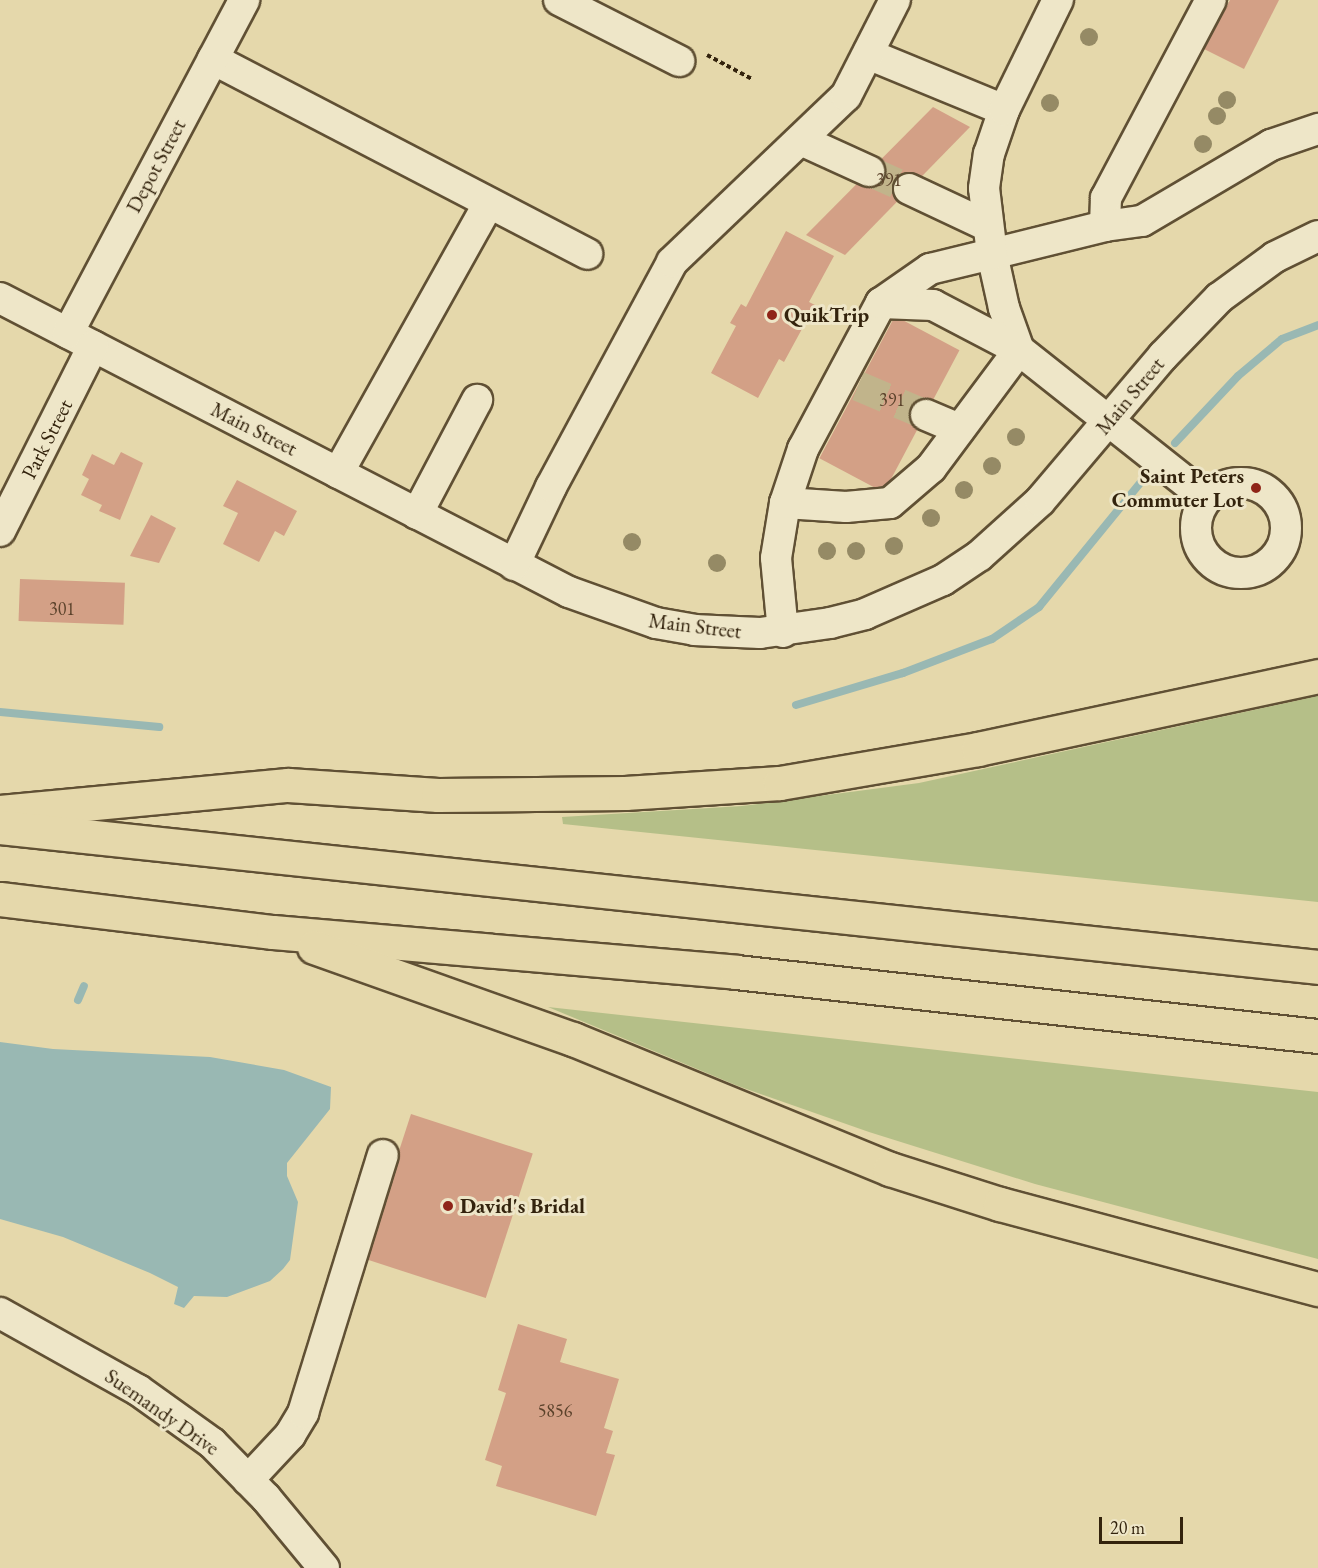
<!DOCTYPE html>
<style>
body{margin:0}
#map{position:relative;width:1318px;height:1568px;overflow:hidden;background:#e5d8ab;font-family:"EB Garamond",serif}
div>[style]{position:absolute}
.green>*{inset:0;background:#b5bf88}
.water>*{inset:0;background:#99b8b3}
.stream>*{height:8px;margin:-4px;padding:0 4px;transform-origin:4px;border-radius:4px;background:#99b8b3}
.building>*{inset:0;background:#d3a086;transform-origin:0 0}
.minor-tunnel>*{height:30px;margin-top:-15px;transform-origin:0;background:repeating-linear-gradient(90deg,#c1b48b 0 30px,transparent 0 45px)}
.path>*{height:4px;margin-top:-2px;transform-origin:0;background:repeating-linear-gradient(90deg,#33230d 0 4.5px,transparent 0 7.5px)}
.roads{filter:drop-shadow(2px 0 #605034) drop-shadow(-2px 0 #605034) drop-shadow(0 2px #605034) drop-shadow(0 -2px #605034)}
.minor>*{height:30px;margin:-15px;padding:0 15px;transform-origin:15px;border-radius:15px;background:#eee6c8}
.minor>.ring{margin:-15px;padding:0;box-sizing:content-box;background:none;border:30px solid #eee6c8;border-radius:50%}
.highway>*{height:33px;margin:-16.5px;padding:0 16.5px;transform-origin:16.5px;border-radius:16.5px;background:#e5d8ab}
.trees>*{width:18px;height:18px;margin:-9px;border-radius:50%;background:#958a65}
.dots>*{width:16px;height:16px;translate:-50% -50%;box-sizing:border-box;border:3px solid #eee6c8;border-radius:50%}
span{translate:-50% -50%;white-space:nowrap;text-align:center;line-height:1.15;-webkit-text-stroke:6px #eee6c8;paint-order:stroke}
.number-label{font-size:18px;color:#5b422b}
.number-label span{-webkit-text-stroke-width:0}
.street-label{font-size:21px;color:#33230d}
.poi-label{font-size:21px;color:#33230d;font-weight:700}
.left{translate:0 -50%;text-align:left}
.right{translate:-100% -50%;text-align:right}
.scale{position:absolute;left:1099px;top:1517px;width:84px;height:27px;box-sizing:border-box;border:3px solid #33230d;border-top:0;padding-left:8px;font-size:18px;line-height:21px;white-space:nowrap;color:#33230d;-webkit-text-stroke:4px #eee6c8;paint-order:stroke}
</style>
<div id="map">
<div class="green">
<div style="clip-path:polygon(1318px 696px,1318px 902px,563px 824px,562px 817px,742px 806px,919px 783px)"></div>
<div style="clip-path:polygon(548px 1007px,1318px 1092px,1318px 1259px,1035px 1184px,869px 1132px,738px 1086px)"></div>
</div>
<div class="water">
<div style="clip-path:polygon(0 1042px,53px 1049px,210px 1057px,284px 1070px,331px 1087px,330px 1109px,287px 1163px,287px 1176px,298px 1202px,290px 1260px,283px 1269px,270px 1281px,227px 1297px,194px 1296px,184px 1308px,174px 1304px,178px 1287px,150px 1273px,63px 1237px,0 1219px)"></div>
</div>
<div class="stream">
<div style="left:1175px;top:443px;width:92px;rotate:-46.8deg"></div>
<div style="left:1238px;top:376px;width:57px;rotate:-40.1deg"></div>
<div style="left:1282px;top:339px;width:39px;rotate:-21deg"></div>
<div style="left:796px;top:705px;width:112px;rotate:-16.7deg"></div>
<div style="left:903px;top:673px;width:95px;rotate:-20.9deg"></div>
<div style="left:992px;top:639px;width:57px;rotate:-34.2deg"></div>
<div style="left:1039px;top:607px;width:161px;rotate:-50.8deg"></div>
<div style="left:0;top:712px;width:160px;rotate:5.4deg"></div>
<div style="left:78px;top:1000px;width:15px;rotate:-67deg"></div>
</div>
<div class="building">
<div style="clip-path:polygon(1230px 0,1279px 0,1244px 69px,1204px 49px)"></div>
<div style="clip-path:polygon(933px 107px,970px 127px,845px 255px,806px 235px)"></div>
<div style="clip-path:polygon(786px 231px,834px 256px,809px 302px,815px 305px,784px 362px,779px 359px,758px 398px,711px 373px,736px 326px,730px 323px,741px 304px,746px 307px)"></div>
<div style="left:895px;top:316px;width:73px;height:161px;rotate:28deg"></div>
<div style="clip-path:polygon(121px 452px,143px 463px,120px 520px,99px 511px,102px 505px,81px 495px,89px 479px,82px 475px,92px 454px,114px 465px)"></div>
<div style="clip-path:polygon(237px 480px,297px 511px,284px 536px,275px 531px,259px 562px,223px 544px,238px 513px,223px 506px)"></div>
<div style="clip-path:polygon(151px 515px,176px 528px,159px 563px,130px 556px)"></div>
<div style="left:20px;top:579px;width:105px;height:42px;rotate:2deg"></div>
<div style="left:411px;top:1114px;width:128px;height:152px;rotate:18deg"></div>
<div style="clip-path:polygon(518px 1324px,567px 1339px,560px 1362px,619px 1379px,604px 1428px,613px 1431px,606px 1453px,615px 1455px,596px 1516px,496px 1486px,502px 1466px,485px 1460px,506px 1393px,498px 1390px)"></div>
</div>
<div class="minor-tunnel">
<div style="left:869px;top:171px;width:44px;rotate:24.2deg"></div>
<div style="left:858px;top:386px;width:74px;rotate:23.1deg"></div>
</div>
<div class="path">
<div style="left:707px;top:55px;width:51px;rotate:28.1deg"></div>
</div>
<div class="roads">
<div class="minor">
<div style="left:559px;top:0;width:135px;rotate:26.9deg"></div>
<div style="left:868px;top:54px;width:147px;rotate:22.4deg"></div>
<div style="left:213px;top:59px;width:422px;rotate:27.5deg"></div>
<div style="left:801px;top:140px;width:75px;rotate:24.5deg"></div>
<div style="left:909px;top:189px;width:85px;rotate:25.1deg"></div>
<div style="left:1105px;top:226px;width:28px;rotate:-88deg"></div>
<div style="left:1106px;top:198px;width:224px;rotate:-62.1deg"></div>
<div style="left:0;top:298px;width:640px;rotate:27.33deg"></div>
<div style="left:569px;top:592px;width:92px;rotate:19.6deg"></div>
<div style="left:656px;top:623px;width:39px;rotate:10deg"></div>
<div style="left:694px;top:630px;width:66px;rotate:2.6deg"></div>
<div style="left:760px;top:633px;width:71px;rotate:-8.1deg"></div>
<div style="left:830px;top:623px;width:36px;rotate:-14deg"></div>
<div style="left:865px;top:614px;width:85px;rotate:-23.6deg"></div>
<div style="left:943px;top:580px;width:43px;rotate:-33.7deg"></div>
<div style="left:979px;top:556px;width:82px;rotate:-42deg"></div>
<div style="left:1040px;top:501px;width:190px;rotate:-49.7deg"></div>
<div style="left:1163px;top:356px;width:81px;rotate:-46deg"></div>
<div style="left:1219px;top:298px;width:69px;rotate:-36.2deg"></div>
<div style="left:1275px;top:257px;width:48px;rotate:-26deg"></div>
<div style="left:68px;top:333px;width:377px;rotate:-62.1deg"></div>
<div style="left:926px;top:415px;width:36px;rotate:23deg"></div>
<div style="left:338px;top:473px;width:309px;rotate:-60.8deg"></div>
<div class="ring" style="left:1196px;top:483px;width:60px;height:60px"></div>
<div style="left:1206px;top:498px;width:238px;rotate:-141.6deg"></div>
<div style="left:1019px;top:350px;width:45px;rotate:-109.7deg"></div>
<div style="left:1004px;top:308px;width:55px;rotate:-102.5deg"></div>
<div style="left:992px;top:254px;width:116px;rotate:-13.9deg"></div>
<div style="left:1105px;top:226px;width:37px;rotate:-8deg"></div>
<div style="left:1142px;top:221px;width:150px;rotate:-30.5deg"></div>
<div style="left:1271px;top:145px;width:50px;rotate:-18.8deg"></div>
<div style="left:785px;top:503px;width:61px;rotate:3.8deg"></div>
<div style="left:846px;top:507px;width:44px;rotate:-5.2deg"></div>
<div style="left:890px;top:503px;width:54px;rotate:-40.5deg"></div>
<div style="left:931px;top:468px;width:147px;rotate:-53.3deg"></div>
<div style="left:1019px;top:350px;width:97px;rotate:-152.4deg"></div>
<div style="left:933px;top:305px;width:52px;rotate:-177.8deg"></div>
<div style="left:417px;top:514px;width:129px;rotate:-62.2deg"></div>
<div style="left:0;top:531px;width:207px;rotate:-63.3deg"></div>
<div style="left:514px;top:565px;width:86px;rotate:-64.6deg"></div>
<div style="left:551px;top:487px;width:255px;rotate:-61.7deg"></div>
<div style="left:672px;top:262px;width:240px;rotate:-43.7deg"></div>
<div style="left:846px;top:96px;width:108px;rotate:-63deg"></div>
<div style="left:783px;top:632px;width:74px;rotate:-95.4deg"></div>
<div style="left:776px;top:558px;width:56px;rotate:-80.7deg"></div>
<div style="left:785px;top:503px;width:57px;rotate:-71.6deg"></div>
<div style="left:803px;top:449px;width:166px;rotate:-61.9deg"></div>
<div style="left:881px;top:303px;width:60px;rotate:-34.8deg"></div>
<div style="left:930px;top:269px;width:64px;rotate:-13.6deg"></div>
<div style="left:992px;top:254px;width:66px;rotate:-96.9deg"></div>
<div style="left:984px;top:188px;width:34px;rotate:-82deg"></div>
<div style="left:989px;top:154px;width:46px;rotate:-71.2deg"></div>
<div style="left:1004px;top:110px;width:123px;rotate:-63.9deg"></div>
<div style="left:0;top:1313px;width:158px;rotate:29.2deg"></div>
<div style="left:138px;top:1390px;width:91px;rotate:35.6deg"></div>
<div style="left:212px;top:1443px;width:77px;rotate:45.5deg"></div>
<div style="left:266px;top:1498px;width:91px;rotate:50.4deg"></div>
<div style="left:248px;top:1480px;width:62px;rotate:-47deg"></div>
<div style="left:290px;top:1435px;width:26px;rotate:-59deg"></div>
<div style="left:303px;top:1413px;width:270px;rotate:-72.8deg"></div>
</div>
<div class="highway">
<div style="left:0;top:812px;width:289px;rotate:-5.4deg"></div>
<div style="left:288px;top:785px;width:150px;rotate:3.8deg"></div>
<div style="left:438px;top:795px;width:187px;rotate:-0.6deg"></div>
<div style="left:625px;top:793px;width:155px;rotate:-3.7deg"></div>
<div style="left:780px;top:783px;width:201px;rotate:-9.7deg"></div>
<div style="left:978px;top:749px;width:348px;rotate:-12.1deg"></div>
<div style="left:0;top:827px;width:1325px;rotate:6.06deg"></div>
<div style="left:0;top:899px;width:275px;rotate:6.9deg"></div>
<div style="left:273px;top:932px;width:465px;rotate:4.9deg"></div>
<div style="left:736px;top:972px;width:586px;rotate:6.28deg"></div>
<div style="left:314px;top:947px;width:275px;rotate:19.6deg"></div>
<div style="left:573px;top:1039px;width:343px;rotate:22.3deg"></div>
<div style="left:890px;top:1169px;width:115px;rotate:17.7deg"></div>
<div style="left:1000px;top:1204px;width:329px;rotate:15deg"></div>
</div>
</div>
<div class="trees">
<div style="left:1089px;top:37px"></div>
<div style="left:1227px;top:100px"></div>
<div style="left:1050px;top:103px"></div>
<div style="left:1217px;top:116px"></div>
<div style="left:1203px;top:144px"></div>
<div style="left:1016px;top:437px"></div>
<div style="left:992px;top:466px"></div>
<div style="left:964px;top:490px"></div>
<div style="left:931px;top:518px"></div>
<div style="left:632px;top:542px"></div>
<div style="left:894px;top:546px"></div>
<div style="left:827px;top:551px"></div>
<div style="left:856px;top:551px"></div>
<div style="left:717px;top:563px"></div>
</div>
<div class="dots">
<div style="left:772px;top:315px;background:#8f2418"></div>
<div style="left:1256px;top:488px;background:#8f2418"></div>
<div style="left:448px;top:1206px;background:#8f2418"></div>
</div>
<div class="number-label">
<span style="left:889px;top:180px">391</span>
<span style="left:892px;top:400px">391</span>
<span style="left:62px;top:609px">301</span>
<span style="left:555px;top:1411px">5856</span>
</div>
<div class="street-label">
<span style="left:156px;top:166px;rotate:-62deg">Depot Street</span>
<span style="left:1130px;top:396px;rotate:-50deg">Main Street</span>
<span style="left:254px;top:429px;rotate:27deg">Main Street</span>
<span style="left:47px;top:439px;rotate:-63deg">Park Street</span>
<span style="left:695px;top:626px;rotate:7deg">Main Street</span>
<span style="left:162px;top:1412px;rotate:35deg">Suemandy Drive</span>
</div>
<div class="poi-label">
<span class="left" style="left:784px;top:315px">QuikTrip</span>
<span class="right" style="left:1244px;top:488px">Saint Peters<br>Commuter Lot</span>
<span class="left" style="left:460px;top:1206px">David's Bridal</span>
</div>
<div class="scale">20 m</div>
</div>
